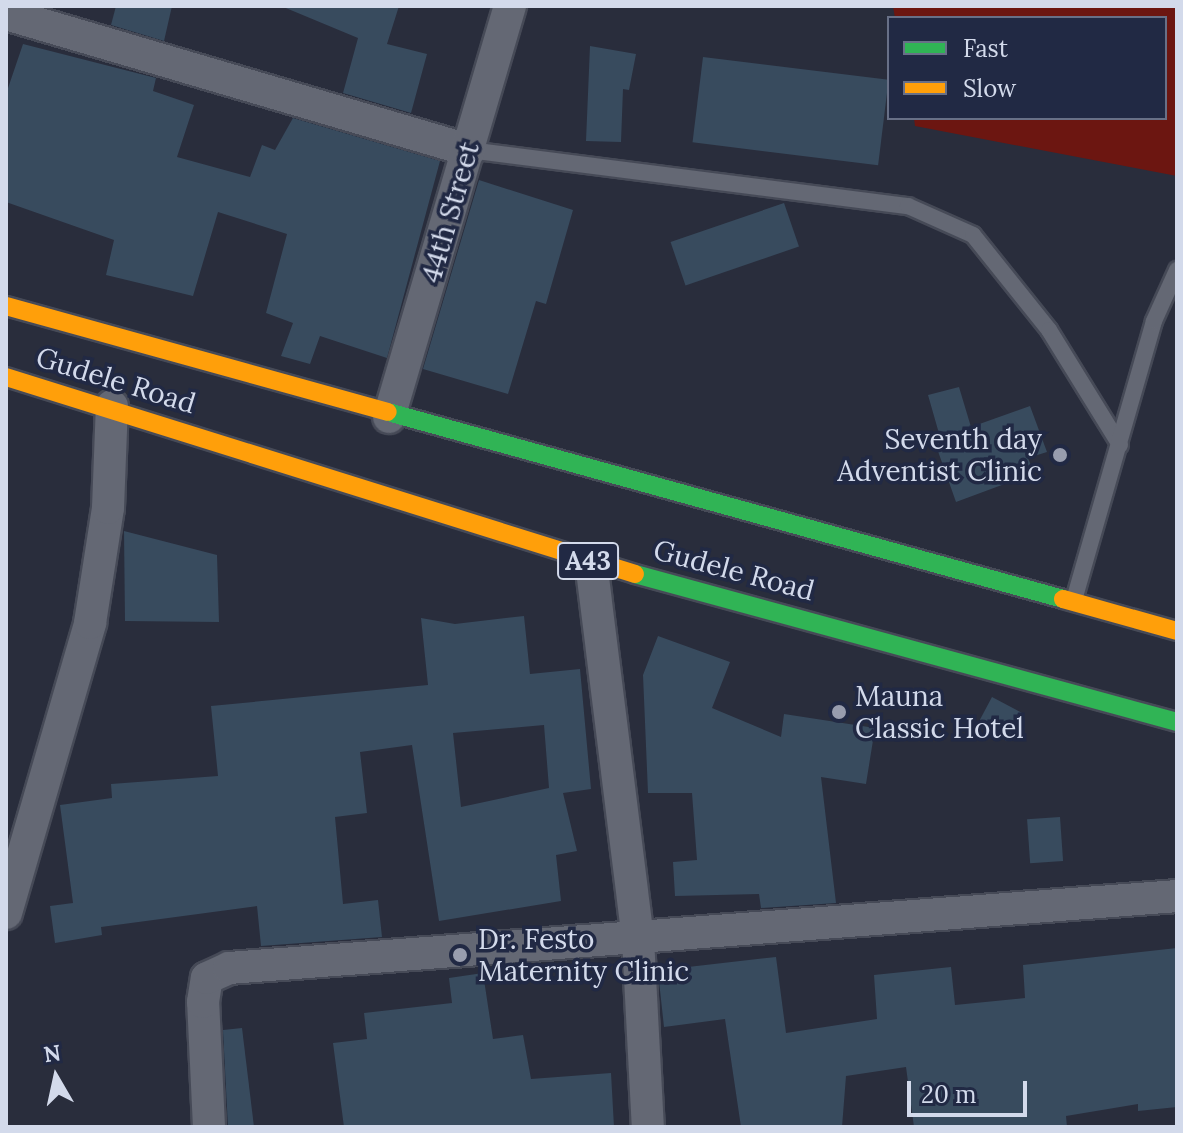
<!DOCTYPE html>
<style>
body{margin:0}
#map{position:relative;width:1183px;height:1133px;overflow:hidden;background:#292d3c;font-family:Lora,serif}
div>[style]{position:absolute}
.green>*{inset:0;background:#6c1611}
.building>*{inset:0;background:#384b5e;transform-origin:0 0}
.roads{filter:drop-shadow(2px 0 #464a57) drop-shadow(-2px 0 #464a57) drop-shadow(0 2px #464a57) drop-shadow(0 -2px #464a57)}
.lane>*{height:16px;margin:-8px;padding:0 8px;transform-origin:8px;border-radius:8px;background:#646874}
.street>*{height:32px;margin:-16px;padding:0 16px;transform-origin:16px;border-radius:16px;background:#646874}
.fast>*{height:18px;margin:-9px;padding:0 9px;transform-origin:9px;border-radius:9px;background:#30b455}
.slow>*{height:18px;margin:-9px;padding:0 9px;transform-origin:9px;border-radius:9px;background:#ff9f0a}
.dots>*{width:22px;height:22px;translate:-50% -50%;box-sizing:border-box;border:4px solid #212944;border-radius:50%}
span{translate:-50% -50%;white-space:nowrap;text-align:center;line-height:1.15;-webkit-text-stroke:7px #212944;paint-order:stroke}
.shield-label span{padding:2px 6px;background:#212944;border:2px solid;border-radius:6px;-webkit-text-stroke-width:0}
.shield-label{font-size:26px;color:#d3daeb;font-weight:700}
.street-label{font-size:28px;color:#d3daeb}
.poi-label{font-size:28px;color:#d3daeb}
.right{translate:-100% -50%;text-align:right}
.left{translate:0 -50%;text-align:left}
.frame{position:absolute;inset:0;border:8px solid #d3daeb;pointer-events:none}
.legend{position:absolute;left:887px;top:16px;width:280px;height:104px;box-sizing:border-box;background:#212944;border:2px solid #687087;margin:0;padding:10px 14px;list-style:none;font-size:24px;color:#d3daeb}
.legend li{display:flex;align-items:center;gap:16px;height:40px}
.legend b{width:40px;border:2px solid #687087}
.north{position:absolute;left:16px;top:1037px;width:80px;height:80px;-webkit-text-stroke:6px #212944;paint-order:stroke;rotate:351deg;font-size:22px;font-weight:700;line-height:32px;text-align:center;color:#d3daeb}
.north::after{content:'';display:block;margin:auto;width:28px;height:36px;background:#d3daeb;clip-path:polygon(50% 0,100% 100%,50% 72%,0 100%)}
.scale{position:absolute;left:907px;top:1081px;width:120px;height:36px;box-sizing:border-box;border:4px solid #d3daeb;border-top:0;padding-left:10px;font-size:24px;line-height:28px;white-space:nowrap;color:#d3daeb;-webkit-text-stroke:6px #212944;paint-order:stroke}
</style>
<div id="map">
<div class="green">
<div style="clip-path:polygon(893px 6px,1177px 6px,1177px 176px,915px 126px,914px 118px,1165px 118px,1165px 18px,895px 18px)"></div>
</div>
<div class="building">
<div style="clip-path:polygon(116px 6px,172px 6px,164px 41px,111px 25px)"></div>
<div style="clip-path:polygon(281px 6px,399px 6px,387px 44px,427px 54px,411px 113px,343px 93px,358px 38px)"></div>
<div style="clip-path:polygon(23px 44px,156px 78px,153px 91px,194px 105px,177px 157px,250px 177px,262px 145px,275px 150px,293px 118px,440px 161px,387px 358px,320px 336px,310px 364px,281px 356px,293px 323px,266px 313px,287px 234px,218px 212px,193px 296px,106px 275px,114px 240px,6px 202px,6px 94px)"></div>
<div style="clip-path:polygon(590px 46px,636px 54px,629px 90px,623px 89px,621px 142px,586px 141px)"></div>
<div style="left:703px;top:57px;width:187px;height:86px;rotate:7deg"></div>
<div style="clip-path:polygon(479px 180px,573px 210px,546px 304px,536px 301px,508px 394px,423px 369px)"></div>
<div style="left:784px;top:203px;width:46px;height:120px;rotate:71deg"></div>
<div style="clip-path:polygon(959px 387px,971px 427px,1030px 406px,1047px 452px,1028px 458px,1034px 473px,956px 502px,934px 440px,940px 437px,928px 395px)"></div>
<div style="clip-path:polygon(124px 531px,217px 555px,219px 622px,125px 621px)"></div>
<div style="clip-path:polygon(evenodd,524px 616px,530px 674px,580px 669px,591px 789px,563px 793px,577px 851px,556px 855px,561px 901px,439px 921px,412px 745px,360px 752px,367px 813px,335px 817px,343px 904px,378px 900px,382px 937px,261px 946px,257px 906px,101px 927px,102px 935px,55px 943px,50px 906px,73px 903px,60px 805px,112px 798px,111px 784px,218px 776px,211px 706px,428px 685px,421px 618px,455px 624px,524px 616px,544px 725px,549px 788px,461px 807px,453px 733px,544px 725px)"></div>
<div style="clip-path:polygon(658px 636px,730px 662px,712px 708px,781px 737px,784px 714px,875px 728px,866px 784px,821px 777px,836px 903px,761px 908px,759px 894px,675px 896px,673px 862px,697px 860px,692px 793px,648px 793px,643px 675px)"></div>
<div style="left:992px;top:697px;width:34px;height:32px;rotate:28deg"></div>
<div style="left:1060px;top:817px;width:44px;height:33px;rotate:86deg"></div>
<div style="clip-path:polygon(1177px 948px,1177px 1107px,1138px 1111px,1138px 1104px,1066px 1116px,1067px 1127px,914px 1127px,906px 1067px,846px 1076px,842px 1127px,741px 1127px,725px 1019px,664px 1027px,659px 981px,689px 977px,688px 967px,776px 957px,786px 1033px,877px 1019px,874px 975px,951px 967px,955px 1005px,1025px 998px,1023px 965px)"></div>
<div style="clip-path:polygon(483px 973px,493px 1039px,523px 1035px,531px 1079px,611px 1073px,614px 1127px,344px 1127px,333px 1043px,367px 1039px,364px 1013px,452px 1003px,449px 978px)"></div>
<div style="clip-path:polygon(242px 1028px,254px 1127px,228px 1127px,223px 1030px)"></div>
</div>
<div class="roads">
<div class="lane">
<div style="left:469px;top:150px;width:443px;rotate:7.3deg"></div>
<div style="left:908px;top:206px;width:71px;rotate:24deg"></div>
<div style="left:973px;top:235px;width:122px;rotate:51.3deg"></div>
<div style="left:1049px;top:330px;width:135px;rotate:58.3deg"></div>
<div style="left:1074px;top:600px;width:290px;rotate:-74deg"></div>
<div style="left:1154px;top:321px;width:56px;rotate:-65.7deg"></div>
</div>
<div class="street">
<div style="left:6px;top:14px;width:483px;rotate:16.4deg"></div>
<div style="left:389px;top:417px;width:428px;rotate:-73.6deg"></div>
<div style="left:591px;top:562px;width:380px;rotate:82.9deg"></div>
<div style="left:638px;top:939px;width:188px;rotate:87deg"></div>
<div style="left:6px;top:913px;width:302px;rotate:-73.8deg"></div>
<div style="left:90px;top:623px;width:116px;rotate:-81.1deg"></div>
<div style="left:108px;top:508px;width:102px;rotate:-87.8deg"></div>
<div style="left:209px;top:1127px;width:125px;rotate:-92.7deg"></div>
<div style="left:203px;top:1002px;width:24px;rotate:-81deg"></div>
<div style="left:207px;top:978px;width:24px;rotate:-24deg"></div>
<div style="left:229px;top:968px;width:951px;rotate:-4.34deg"></div>
</div>
<div class="fast">
<div style="left:388px;top:412px;width:700px;rotate:15.48deg"></div>
<div style="left:635px;top:574px;width:562px;rotate:15.27deg"></div>
</div>
<div class="slow">
<div style="left:6px;top:306px;width:396px;rotate:15.5deg"></div>
<div style="left:6px;top:377px;width:659px;rotate:17.39deg"></div>
<div style="left:1063px;top:599px;width:118px;rotate:15.7deg"></div>
</div>
</div>
<div class="dots">
<div style="left:1060px;top:455px;background:#989dae"></div>
<div style="left:839px;top:712px;background:#989dae"></div>
<div style="left:460px;top:955px;background:#989dae"></div>
</div>
<div class="shield-label">
<span style="left:588px;top:561px">A43</span>
</div>
<div class="street-label">
<span style="left:450px;top:212px;rotate:-74deg">44th Street</span>
<span style="left:116px;top:380px;rotate:17deg">Gudele Road</span>
<span style="left:734px;top:570px;rotate:15deg">Gudele Road</span>
</div>
<div class="poi-label">
<span class="right" style="left:1042px;top:455px">Seventh day<br>Adventist Clinic</span>
<span class="left" style="left:855px;top:712px">Mauna<br>Classic Hotel</span>
<span class="left" style="left:478px;top:955px">Dr. Festo<br>Maternity Clinic</span>
</div>
<div class="frame"></div>
<ul class="legend">
<li><b style="height:10px;background:#30b455"></b>Fast</li>
<li><b style="height:10px;background:#ff9f0a"></b>Slow</li>
</ul>
<div class="north">N</div>
<div class="scale">20 m</div>
</div>
